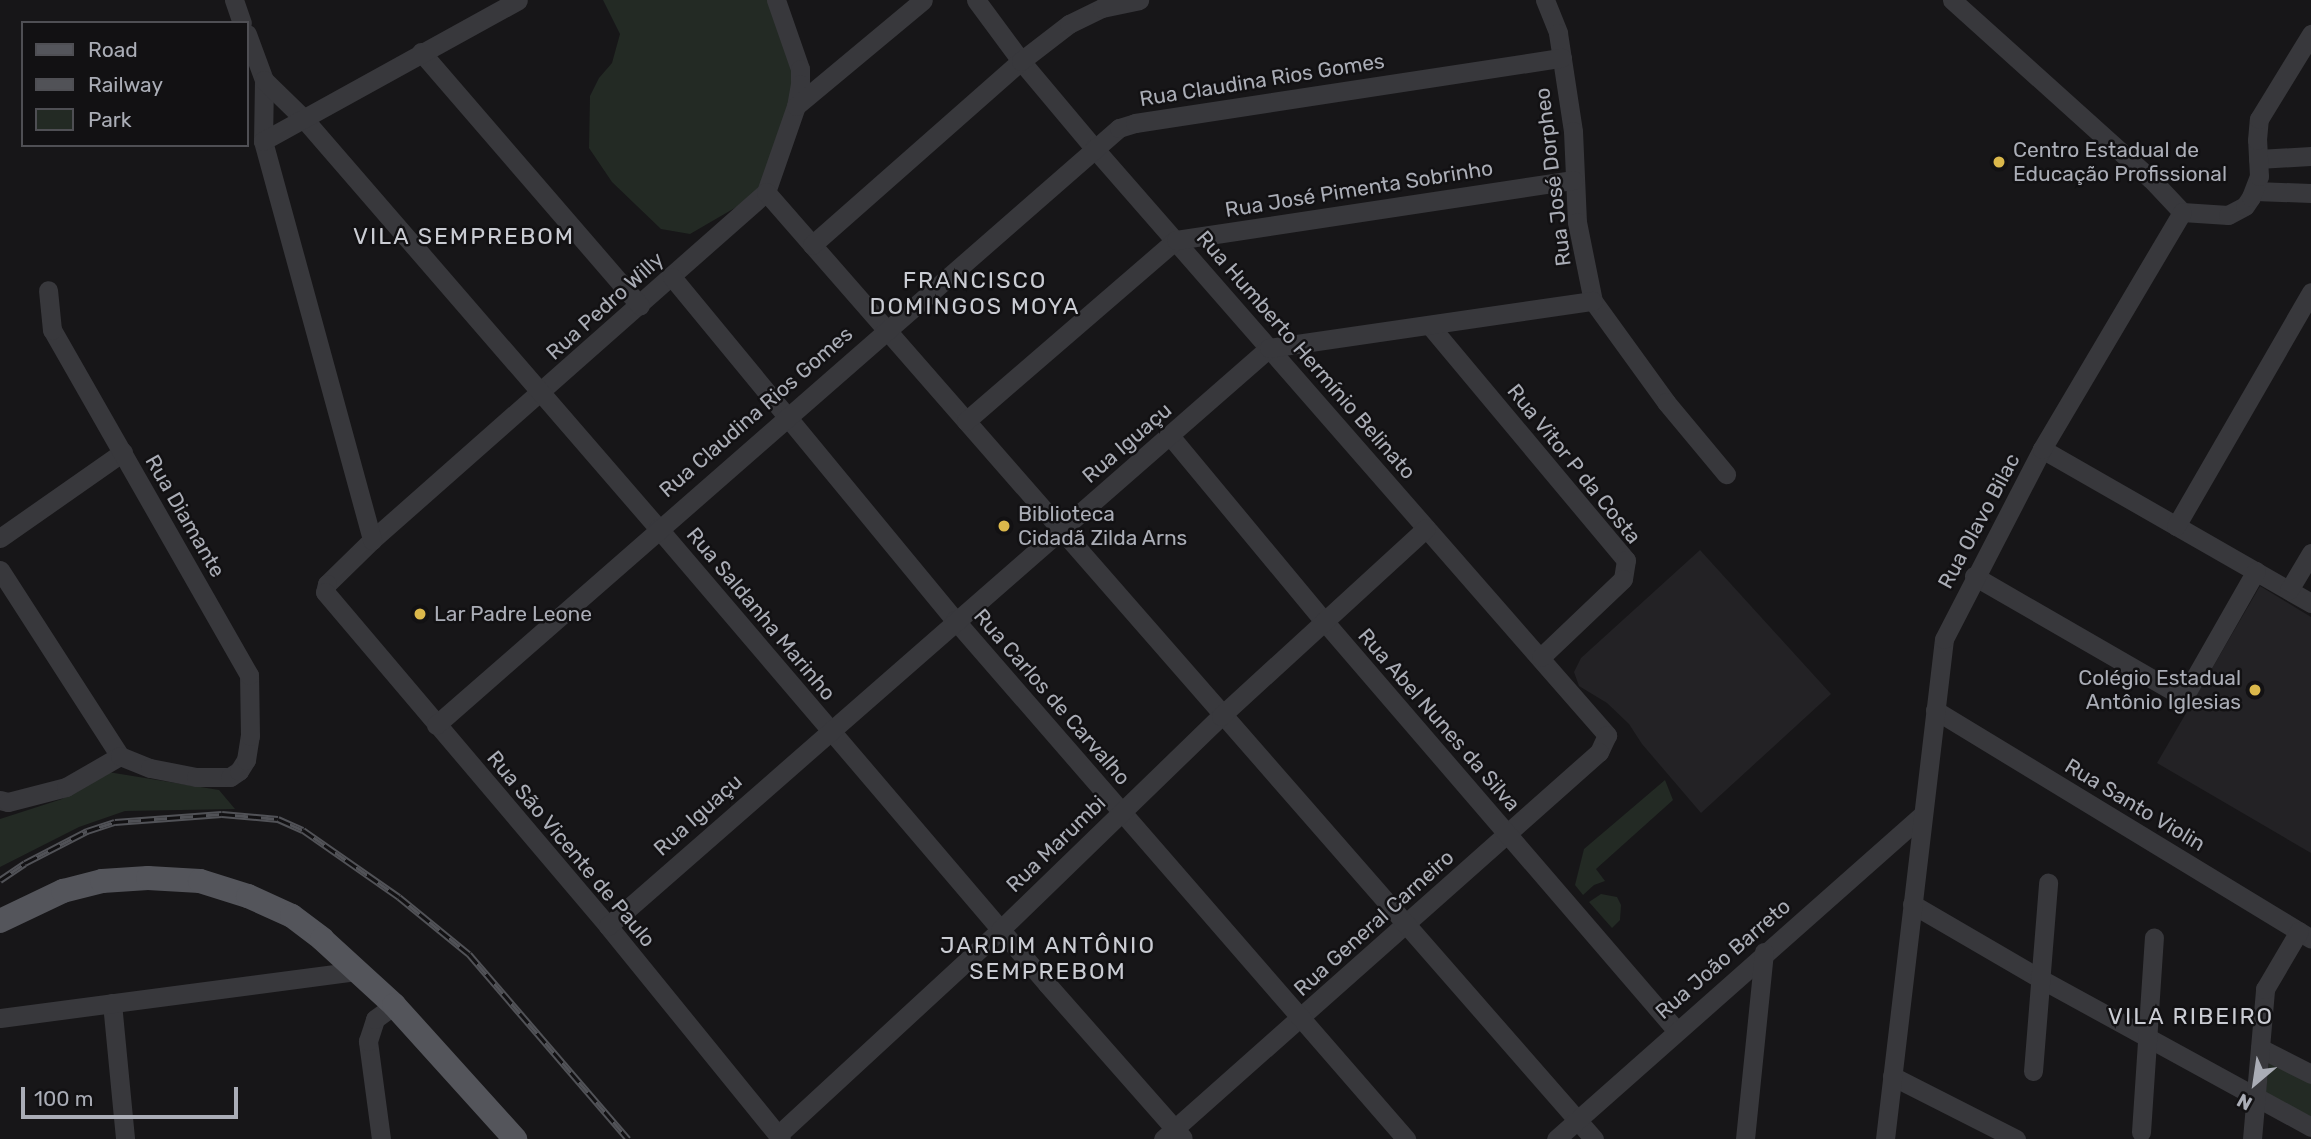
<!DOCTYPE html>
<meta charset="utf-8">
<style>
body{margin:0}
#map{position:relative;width:2311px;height:1139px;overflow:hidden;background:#171618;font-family:Rubik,sans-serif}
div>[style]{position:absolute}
.built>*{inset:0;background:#232225}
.green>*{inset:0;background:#232a24}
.minor>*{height:19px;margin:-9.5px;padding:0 9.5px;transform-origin:9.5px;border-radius:9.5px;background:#38383c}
.major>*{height:24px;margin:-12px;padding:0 12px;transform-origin:12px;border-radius:12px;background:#54555b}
.rail>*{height:7px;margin-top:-3.5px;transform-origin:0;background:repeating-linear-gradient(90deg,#121113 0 13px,#515257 0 26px);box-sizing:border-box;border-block:2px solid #515257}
.dots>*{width:19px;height:19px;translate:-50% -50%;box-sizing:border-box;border:4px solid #121113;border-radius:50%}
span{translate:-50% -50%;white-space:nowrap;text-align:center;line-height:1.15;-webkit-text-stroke:5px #121113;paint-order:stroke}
.street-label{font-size:21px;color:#aaadb6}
.poi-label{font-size:21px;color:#aaadb6}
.left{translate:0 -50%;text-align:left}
.right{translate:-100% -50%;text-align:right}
.neighbourhood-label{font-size:23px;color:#caccd3;letter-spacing:2px}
.legend{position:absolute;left:21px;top:21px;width:228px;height:126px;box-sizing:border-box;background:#121113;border:2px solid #4f4f54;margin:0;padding:9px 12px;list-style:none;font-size:21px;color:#aaadb6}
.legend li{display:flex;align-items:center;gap:14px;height:35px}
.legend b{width:35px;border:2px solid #4f4f54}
.north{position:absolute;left:2220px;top:1048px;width:70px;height:70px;-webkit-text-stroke:5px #121113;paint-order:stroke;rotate:209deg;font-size:19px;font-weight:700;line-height:28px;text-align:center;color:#aaadb6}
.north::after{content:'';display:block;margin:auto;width:24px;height:32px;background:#aaadb6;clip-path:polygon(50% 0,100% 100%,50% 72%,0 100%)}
.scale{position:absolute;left:21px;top:1087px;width:217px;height:32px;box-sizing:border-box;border:4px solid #aaadb6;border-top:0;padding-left:9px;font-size:21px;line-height:24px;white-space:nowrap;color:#aaadb6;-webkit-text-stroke:5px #121113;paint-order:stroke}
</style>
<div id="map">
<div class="built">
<div style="clip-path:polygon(1700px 550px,1831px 694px,1701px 813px,1642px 744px,1629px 724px,1607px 703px,1579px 686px,1574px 672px,1581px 658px)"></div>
<div style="clip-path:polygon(2260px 586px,2311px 617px,2311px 853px,2157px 763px)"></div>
</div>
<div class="green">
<div style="clip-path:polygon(603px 0,772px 0,798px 69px,764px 191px,690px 234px,661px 229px,612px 182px,589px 148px,590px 96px,599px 78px,612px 63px,620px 34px)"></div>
<div style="clip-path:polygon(108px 772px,219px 790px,235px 809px,125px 811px,79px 827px,0 867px,0 819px,62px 799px)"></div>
<div style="clip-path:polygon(1665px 780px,1673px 800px,1596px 869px,1605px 881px,1594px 885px,1583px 895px,1575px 885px,1584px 849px)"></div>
<div style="clip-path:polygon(1601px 894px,1617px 897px,1621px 905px,1620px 920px,1612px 928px,1589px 902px)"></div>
<div style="clip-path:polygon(2270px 1057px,2311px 1079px,2311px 1121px,2265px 1097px)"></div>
</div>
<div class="minor">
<div style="left:234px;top:0;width:24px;rotate:71deg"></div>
<div style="left:776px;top:0;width:73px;rotate:70.8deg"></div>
<div style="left:800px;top:69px;width:15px;rotate:90deg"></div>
<div style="left:800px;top:84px;width:22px;rotate:100deg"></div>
<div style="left:796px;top:106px;width:91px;rotate:109.2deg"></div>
<div style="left:766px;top:192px;width:526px;rotate:138.55deg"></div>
<div style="left:372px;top:540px;width:63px;rotate:135.6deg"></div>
<div style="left:327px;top:584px;width:8px;rotate:104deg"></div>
<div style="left:325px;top:592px;width:438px;rotate:49.7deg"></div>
<div style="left:608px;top:926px;width:274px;rotate:50.9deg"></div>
<div style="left:976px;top:0;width:76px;rotate:53.6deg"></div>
<div style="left:1021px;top:61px;width:114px;rotate:50deg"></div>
<div style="left:1094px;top:148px;width:780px;rotate:48.85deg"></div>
<div style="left:1607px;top:735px;width:19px;rotate:115deg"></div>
<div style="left:1599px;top:752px;width:583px;rotate:138.41deg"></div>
<div style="left:1545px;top:0;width:35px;rotate:68deg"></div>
<div style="left:1558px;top:33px;width:99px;rotate:81.3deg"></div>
<div style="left:1573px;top:131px;width:91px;rotate:87.5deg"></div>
<div style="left:1577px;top:222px;width:81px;rotate:78.6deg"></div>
<div style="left:1593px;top:301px;width:125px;rotate:54.1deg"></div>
<div style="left:1666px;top:402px;width:94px;rotate:50.2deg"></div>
<div style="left:1952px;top:0;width:268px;rotate:42deg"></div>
<div style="left:2151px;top:179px;width:45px;rotate:46.8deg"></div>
<div style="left:247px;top:34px;width:49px;rotate:69.7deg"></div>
<div style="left:264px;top:80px;width:61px;rotate:90.9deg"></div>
<div style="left:263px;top:141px;width:414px;rotate:74.7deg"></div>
<div style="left:421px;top:52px;width:335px;rotate:49.2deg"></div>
<div style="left:264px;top:80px;width:56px;rotate:44.3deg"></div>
<div style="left:304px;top:119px;width:541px;rotate:49.12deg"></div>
<div style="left:658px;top:528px;width:599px;rotate:49.53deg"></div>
<div style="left:1047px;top:984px;width:205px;rotate:48.6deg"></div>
<div style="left:796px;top:106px;width:165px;rotate:-39.8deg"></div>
<div style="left:263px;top:141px;width:291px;rotate:-28.9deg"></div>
<div style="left:2258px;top:159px;width:53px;rotate:-3.2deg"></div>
<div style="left:2255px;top:191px;width:56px;rotate:2deg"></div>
<div style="left:766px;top:192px;width:1258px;rotate:48.84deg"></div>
<div style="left:2182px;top:212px;width:46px;rotate:3.7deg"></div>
<div style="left:2228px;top:215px;width:19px;rotate:-28deg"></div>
<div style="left:2245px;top:206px;width:11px;rotate:-56deg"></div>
<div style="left:2251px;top:197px;width:22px;rotate:-69deg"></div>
<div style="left:2259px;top:176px;width:36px;rotate:-93deg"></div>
<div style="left:2257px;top:140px;width:21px;rotate:-85deg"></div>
<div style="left:2259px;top:119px;width:100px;rotate:-58.5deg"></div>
<div style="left:812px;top:245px;width:278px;rotate:-41.4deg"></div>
<div style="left:1021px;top:61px;width:61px;rotate:-37.6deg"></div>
<div style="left:1069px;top:24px;width:37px;rotate:-26deg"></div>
<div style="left:1102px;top:8px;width:38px;rotate:-12deg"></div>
<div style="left:672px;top:277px;width:445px;rotate:50.5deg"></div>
<div style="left:955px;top:620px;width:688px;rotate:49.01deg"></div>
<div style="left:1431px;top:327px;width:304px;rotate:50.1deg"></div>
<div style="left:1626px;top:560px;width:19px;rotate:99deg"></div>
<div style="left:1623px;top:579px;width:113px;rotate:136.4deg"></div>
<div style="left:966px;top:421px;width:277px;rotate:-40.8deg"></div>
<div style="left:1176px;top:240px;width:402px;rotate:-8.6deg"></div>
<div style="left:1171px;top:437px;width:239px;rotate:50.3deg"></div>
<div style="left:1324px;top:621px;width:540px;rotate:49.28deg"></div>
<div style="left:2042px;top:449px;width:310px;rotate:29.8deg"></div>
<div style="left:2176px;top:526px;width:270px;rotate:-60deg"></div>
<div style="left:0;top:538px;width:150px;rotate:-35deg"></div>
<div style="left:0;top:570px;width:221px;rotate:57.2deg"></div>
<div style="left:1974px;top:576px;width:242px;rotate:30deg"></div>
<div style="left:2184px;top:697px;width:145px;rotate:-60.3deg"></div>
<div style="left:2289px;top:590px;width:43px;rotate:-59.3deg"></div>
<div style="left:1935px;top:710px;width:440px;rotate:31.3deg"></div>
<div style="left:436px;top:725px;width:907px;rotate:-41.16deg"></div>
<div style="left:1119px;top:128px;width:17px;rotate:-17deg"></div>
<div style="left:1135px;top:123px;width:432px;rotate:-8.7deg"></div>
<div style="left:0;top:800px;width:8px;rotate:14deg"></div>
<div style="left:8px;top:802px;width:60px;rotate:-14.5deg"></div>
<div style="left:66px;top:787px;width:62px;rotate:-29.9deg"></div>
<div style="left:120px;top:756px;width:32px;rotate:22deg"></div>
<div style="left:150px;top:768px;width:47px;rotate:11.1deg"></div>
<div style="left:196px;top:777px;width:34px"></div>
<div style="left:230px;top:777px;width:11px;rotate:-34deg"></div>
<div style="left:239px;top:771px;width:13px;rotate:-58deg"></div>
<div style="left:246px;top:760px;width:24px;rotate:-81deg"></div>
<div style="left:250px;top:736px;width:61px;rotate:-90.9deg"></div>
<div style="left:249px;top:675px;width:397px;rotate:-119.7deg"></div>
<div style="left:52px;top:330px;width:40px;rotate:-95.7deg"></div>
<div style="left:1912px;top:904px;width:147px;rotate:30.2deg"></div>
<div style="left:2039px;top:978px;width:310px;rotate:28.7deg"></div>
<div style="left:608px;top:926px;width:878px;rotate:-41.17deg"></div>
<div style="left:1269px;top:348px;width:327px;rotate:-8.3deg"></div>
<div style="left:112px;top:1003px;width:137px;rotate:84.5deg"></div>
<div style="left:0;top:1018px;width:359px;rotate:-7.5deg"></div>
<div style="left:2260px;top:1048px;width:57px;rotate:27deg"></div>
<div style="left:2033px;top:1071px;width:189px;rotate:-85.4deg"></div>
<div style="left:1892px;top:1076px;width:139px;rotate:26.9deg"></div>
<div style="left:2141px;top:1132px;width:195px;rotate:-86.2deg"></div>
<div style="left:778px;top:1135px;width:302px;rotate:-42.7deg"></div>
<div style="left:1000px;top:930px;width:308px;rotate:-44.1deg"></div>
<div style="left:1221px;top:716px;width:278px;rotate:-42.5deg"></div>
<div style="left:381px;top:1139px;width:99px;rotate:-97.6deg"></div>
<div style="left:368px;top:1041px;width:23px;rotate:-72deg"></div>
<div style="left:375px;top:1019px;width:24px;rotate:-36deg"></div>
<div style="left:1556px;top:1139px;width:489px;rotate:-41.5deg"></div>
<div style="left:1745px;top:1139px;width:188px;rotate:-84.2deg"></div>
<div style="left:1885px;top:1139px;width:503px;rotate:-83.27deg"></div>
<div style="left:1944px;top:639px;width:214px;rotate:-62.7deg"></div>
<div style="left:2042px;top:449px;width:275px;rotate:-59.4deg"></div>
<div style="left:2252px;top:1139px;width:151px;rotate:-85deg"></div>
<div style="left:2265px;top:989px;width:67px;rotate:-59.6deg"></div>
</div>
<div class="major">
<div style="left:0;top:921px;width:70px;rotate:-25.5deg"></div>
<div style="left:63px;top:891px;width:40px;rotate:-14.4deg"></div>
<div style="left:102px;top:881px;width:46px;rotate:-3.7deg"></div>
<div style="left:148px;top:878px;width:52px;rotate:3.3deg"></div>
<div style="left:200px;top:881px;width:50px;rotate:17.4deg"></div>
<div style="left:248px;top:896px;width:48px;rotate:24.4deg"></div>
<div style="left:292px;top:916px;width:38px;rotate:37deg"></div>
<div style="left:322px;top:939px;width:98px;rotate:42.5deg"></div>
<div style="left:394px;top:1005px;width:181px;rotate:47.9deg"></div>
</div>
<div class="rail">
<div style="left:0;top:880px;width:30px;rotate:-34deg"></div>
<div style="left:25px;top:863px;width:70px;rotate:-27.3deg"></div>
<div style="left:87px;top:831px;width:29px;rotate:-18deg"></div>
<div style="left:115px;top:822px;width:107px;rotate:-4.3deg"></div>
<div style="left:222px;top:814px;width:56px;rotate:5.1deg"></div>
<div style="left:278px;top:819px;width:27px;rotate:24deg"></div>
<div style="left:303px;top:830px;width:117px;rotate:34.9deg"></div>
<div style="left:399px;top:897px;width:90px;rotate:39.2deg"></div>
<div style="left:469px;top:954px;width:244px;rotate:49.3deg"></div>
</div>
<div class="dots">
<div style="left:1999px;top:162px;background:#dbb84b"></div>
<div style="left:1004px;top:526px;background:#dbb84b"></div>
<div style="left:420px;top:614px;background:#dbb84b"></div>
<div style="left:2255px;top:690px;background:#dbb84b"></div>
</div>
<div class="street-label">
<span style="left:1262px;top:80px;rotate:-9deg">Rua Claudina Rios Gomes</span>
<span style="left:1553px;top:177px;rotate:-97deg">Rua José Dorpheo</span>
<span style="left:1359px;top:189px;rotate:-9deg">Rua José Pimenta Sobrinho</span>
<span style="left:605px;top:306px;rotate:-42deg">Rua Pedro Willy</span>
<span style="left:1306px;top:355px;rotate:49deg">Rua Humberto Hermínio Belinato</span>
<span style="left:756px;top:412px;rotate:-41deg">Rua Claudina Rios Gomes</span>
<span style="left:1127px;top:443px;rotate:-41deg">Rua Iguaçu</span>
<span style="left:1574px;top:464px;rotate:51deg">Rua Vitor P da Costa</span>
<span style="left:185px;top:516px;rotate:60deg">Rua Diamante</span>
<span style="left:1979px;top:521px;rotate:-62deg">Rua Olavo Bilac</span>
<span style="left:761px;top:614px;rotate:50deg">Rua Saldanha Marinho</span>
<span style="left:1052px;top:697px;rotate:49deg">Rua Carlos de Carvalho</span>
<span style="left:1439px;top:720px;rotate:49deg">Rua Abel Nunes da Silva</span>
<span style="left:2135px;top:805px;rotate:31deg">Rua Santo Violin</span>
<span style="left:698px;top:815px;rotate:-42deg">Rua Iguaçu</span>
<span style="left:1056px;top:844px;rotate:-44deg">Rua Marumbi</span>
<span style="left:571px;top:849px;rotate:50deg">Rua São Vicente de Paulo</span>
<span style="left:1374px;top:923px;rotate:-42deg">Rua General Carneiro</span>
<span style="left:1723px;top:959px;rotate:-41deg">Rua João Barreto</span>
</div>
<div class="poi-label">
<span class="left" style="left:2013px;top:162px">Centro Estadual de<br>Educação Profissional</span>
<span class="left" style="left:1018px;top:526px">Biblioteca<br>Cidadã Zilda Arns</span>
<span class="left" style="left:434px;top:614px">Lar Padre Leone</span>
<span class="right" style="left:2241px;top:690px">Colégio Estadual<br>Antônio Iglesias</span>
</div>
<div class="neighbourhood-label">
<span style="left:464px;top:236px">VILA SEMPREBOM</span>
<span style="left:975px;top:293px">FRANCISCO<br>DOMINGOS MOYA</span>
<span style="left:1048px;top:958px">JARDIM ANTÔNIO<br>SEMPREBOM</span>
<span style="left:2191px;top:1016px">VILA RIBEIRO</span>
</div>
<ul class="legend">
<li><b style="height:9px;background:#54555b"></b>Road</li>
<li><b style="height:9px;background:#515257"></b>Railway</li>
<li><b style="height:19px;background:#232a24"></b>Park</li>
</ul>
<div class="north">N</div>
<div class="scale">100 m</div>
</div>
